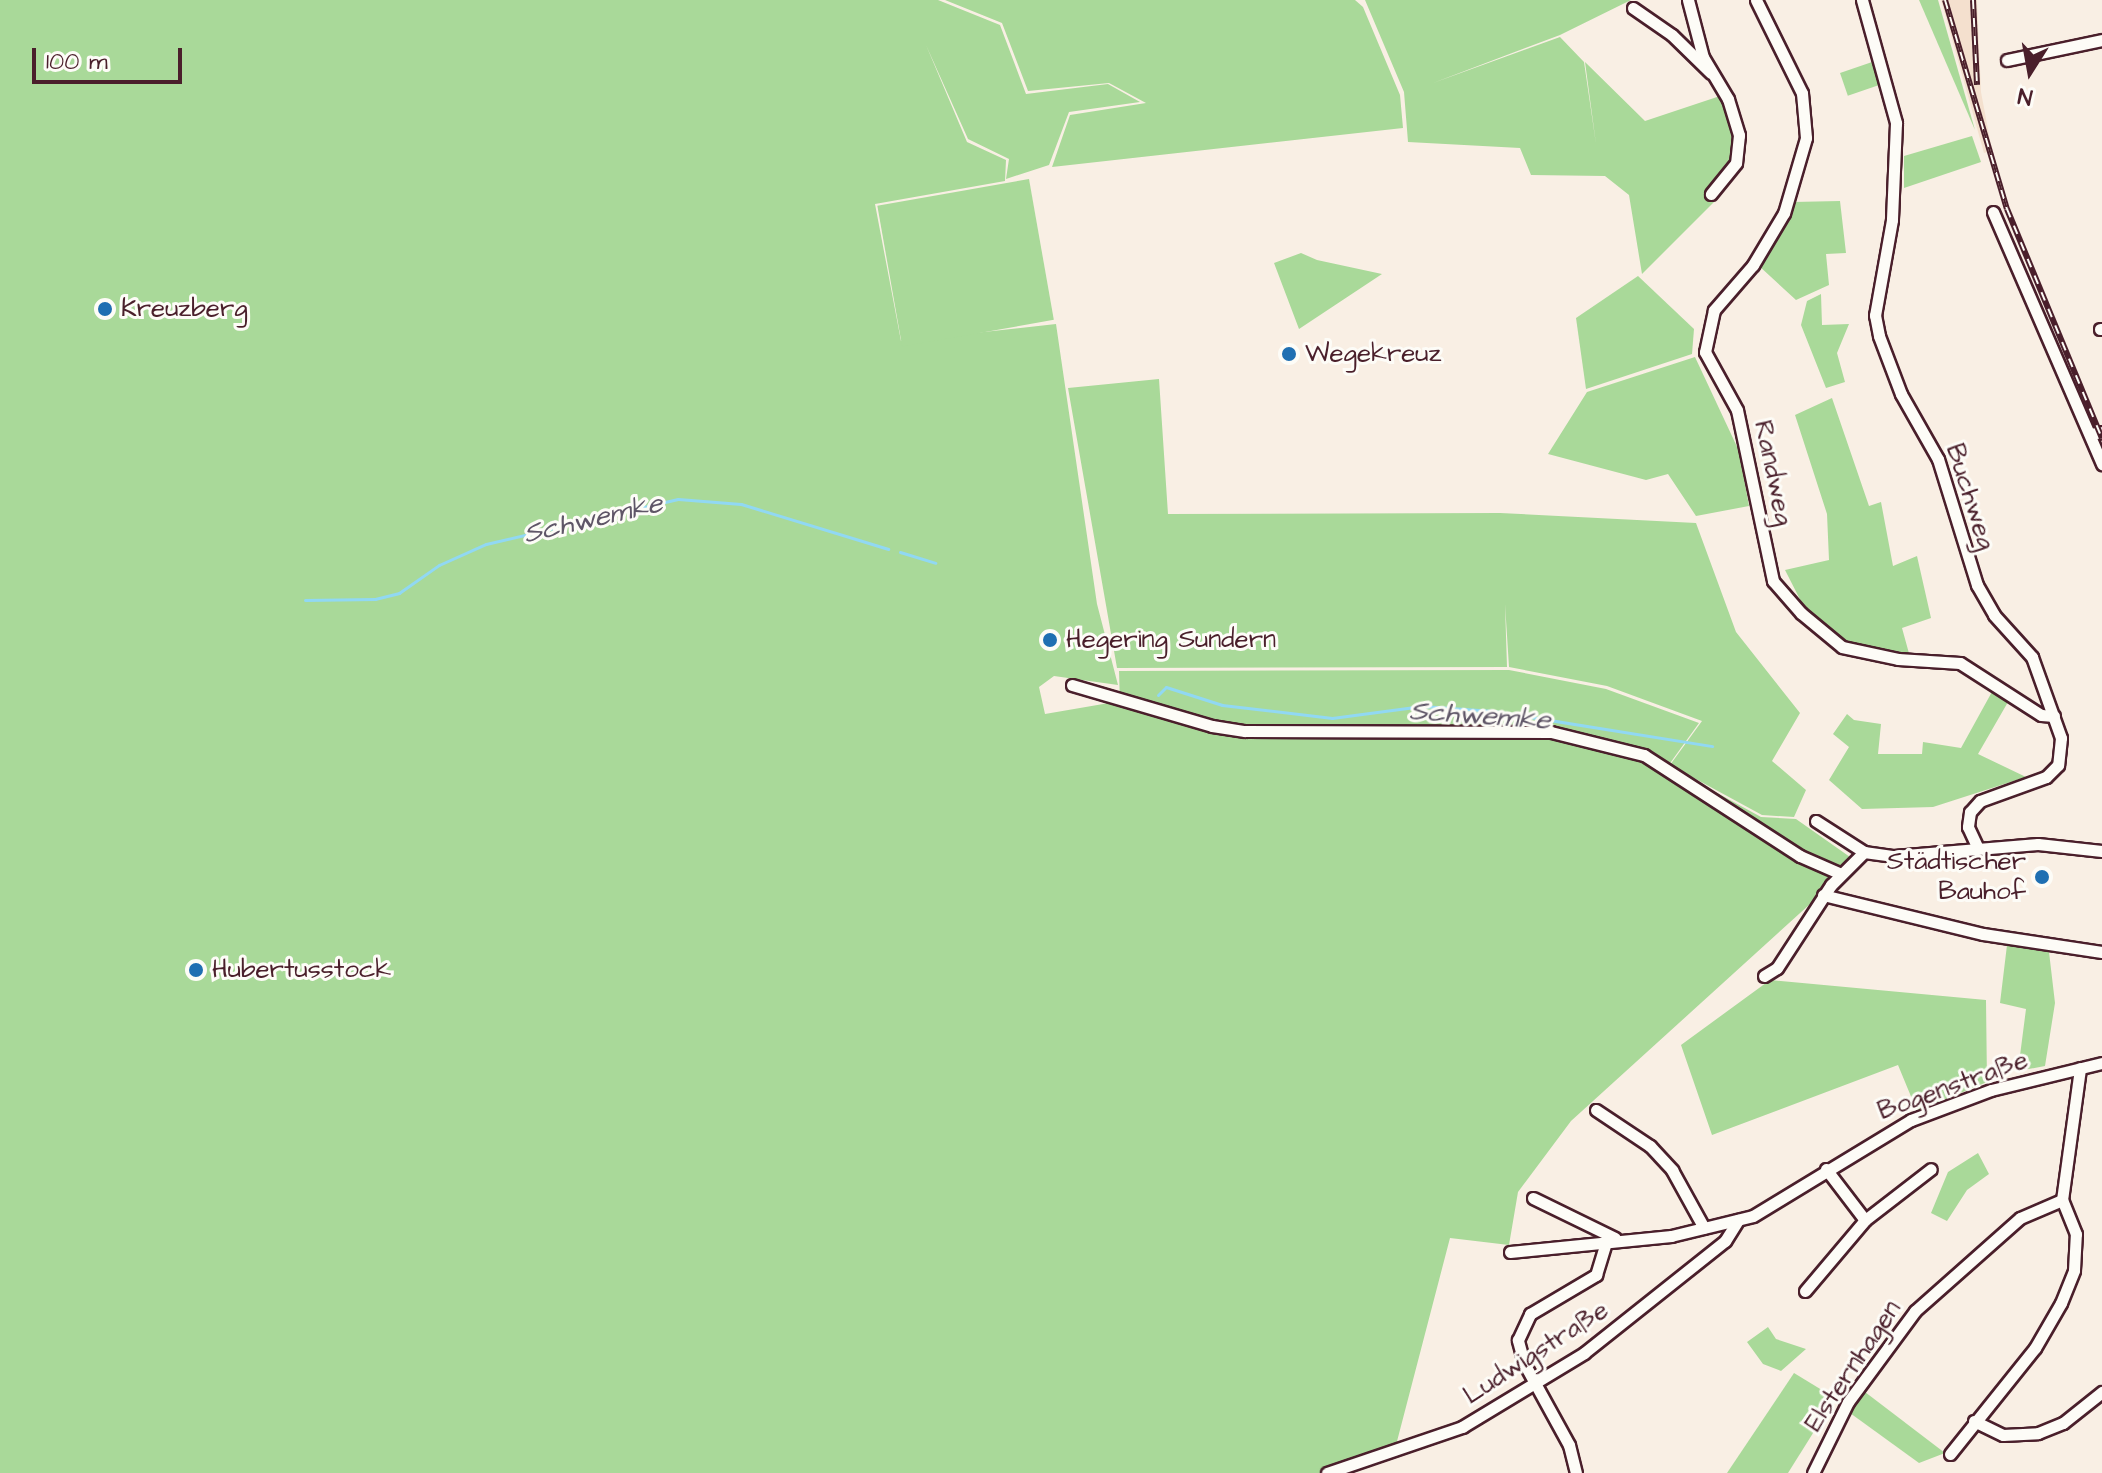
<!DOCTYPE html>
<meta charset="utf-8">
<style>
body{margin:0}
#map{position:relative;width:2102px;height:1473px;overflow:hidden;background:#f9efe4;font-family:"Architects Daughter",sans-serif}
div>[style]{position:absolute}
.built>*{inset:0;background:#f4e0ce}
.green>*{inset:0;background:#a9d999;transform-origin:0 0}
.stream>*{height:3px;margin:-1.5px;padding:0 1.5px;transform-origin:1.5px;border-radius:1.5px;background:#91d8f3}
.roads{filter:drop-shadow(2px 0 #4a1f2b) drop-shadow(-2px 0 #4a1f2b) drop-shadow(0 2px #4a1f2b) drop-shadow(0 -2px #4a1f2b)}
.minor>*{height:11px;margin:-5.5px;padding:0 5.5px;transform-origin:5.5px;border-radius:5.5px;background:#fdfcf7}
.rail>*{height:6px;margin-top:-3px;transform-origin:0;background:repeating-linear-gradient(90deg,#fdfcf7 0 9px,#4a1f2b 0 18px);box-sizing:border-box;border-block:2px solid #4a1f2b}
.dots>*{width:22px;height:22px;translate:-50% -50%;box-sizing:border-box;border:4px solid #fdfcf7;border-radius:50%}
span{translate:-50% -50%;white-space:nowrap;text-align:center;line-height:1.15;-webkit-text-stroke:6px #fdfcf7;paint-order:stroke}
.poi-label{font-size:26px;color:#4a1f2b}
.left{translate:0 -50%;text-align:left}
.right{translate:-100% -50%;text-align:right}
.street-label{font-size:26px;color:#4a1f2b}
.water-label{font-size:28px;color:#5f5667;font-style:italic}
.north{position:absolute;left:1990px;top:32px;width:80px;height:80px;-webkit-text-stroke:6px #fdfcf7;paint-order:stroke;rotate:191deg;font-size:22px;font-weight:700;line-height:32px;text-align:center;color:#4a1f2b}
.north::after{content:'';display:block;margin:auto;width:28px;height:36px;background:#4a1f2b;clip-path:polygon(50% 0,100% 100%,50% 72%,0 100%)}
.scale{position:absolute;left:32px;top:48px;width:150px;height:36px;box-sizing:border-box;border:4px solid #4a1f2b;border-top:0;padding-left:10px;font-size:24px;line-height:28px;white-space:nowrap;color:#4a1f2b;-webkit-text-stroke:6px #fdfcf7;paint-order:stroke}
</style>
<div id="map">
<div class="built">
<div style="clip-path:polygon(1941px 0,1977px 0,1981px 92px,1992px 151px,1984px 153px)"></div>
</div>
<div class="green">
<div style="clip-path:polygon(0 0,938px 0,1000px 25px,1026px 94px,1108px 84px,1140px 102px,1069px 112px,1049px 165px,1006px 179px,1009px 159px,968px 139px,926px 45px,967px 142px,1006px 160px,1005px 181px,875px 204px,901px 341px,1056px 324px,1097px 604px,1118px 685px,1054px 676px,1039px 687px,1045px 714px,1109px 703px,1120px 705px,1119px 671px,1509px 670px,1606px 689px,1699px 723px,1668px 766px,1761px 817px,1796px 819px,1850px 857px,1831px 885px,1571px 1121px,1518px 1192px,1509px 1245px,1450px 1238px,1395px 1449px,1322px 1473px,0 1473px)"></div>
<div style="clip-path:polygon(945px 0,1355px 0,1363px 7px,1400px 95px,1403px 128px,1052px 167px,1070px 115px,1146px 103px,1109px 83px,1028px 91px,1002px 23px)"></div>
<div style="clip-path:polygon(1365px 0,1631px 0,1560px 35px,1433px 83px,1560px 37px,1584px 62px,1596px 144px,1585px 62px,1645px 121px,1723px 95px,1737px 128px,1736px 151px,1722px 194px,1642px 274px,1629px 195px,1605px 176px,1531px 175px,1520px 148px,1408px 142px,1404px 92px)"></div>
<div style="clip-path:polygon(1919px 0,1938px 0,1975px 130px)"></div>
<div style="left:1875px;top:61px;width:24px;height:37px;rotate:71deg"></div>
<div style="clip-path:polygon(1972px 136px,1981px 162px,1904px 188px,1904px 156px)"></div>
<div style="left:1029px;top:179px;width:143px;height:154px;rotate:80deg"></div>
<div style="clip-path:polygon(1840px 201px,1846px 253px,1826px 254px,1829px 285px,1796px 300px,1758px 265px,1793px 202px)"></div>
<div style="clip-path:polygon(1301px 253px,1317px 260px,1382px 274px,1299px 329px,1274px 263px)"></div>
<div style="clip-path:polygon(1638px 276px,1694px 329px,1692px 354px,1586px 389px,1576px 318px)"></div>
<div style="clip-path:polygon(1821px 294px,1822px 325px,1849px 324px,1837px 353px,1845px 382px,1826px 388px,1801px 325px,1807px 301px)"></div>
<div style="clip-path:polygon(1695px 357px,1739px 451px,1749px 506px,1696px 516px,1668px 474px,1646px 480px,1548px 454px,1587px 392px)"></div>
<div style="clip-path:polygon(1159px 379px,1168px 514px,1500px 513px,1696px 523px,1736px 632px,1800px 713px,1772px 761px,1806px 790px,1794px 817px,1762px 815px,1670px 765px,1702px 721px,1607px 686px,1509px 667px,1505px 604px,1507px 667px,1117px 668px,1068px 388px)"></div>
<div style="clip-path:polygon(1832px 398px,1869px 506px,1881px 502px,1893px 566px,1917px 556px,1931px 618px,1902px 628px,1910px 657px,1850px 645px,1811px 621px,1785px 570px,1829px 560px,1827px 514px,1795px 415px)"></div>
<div style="clip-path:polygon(1993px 690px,2008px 702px,1978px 754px,2026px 777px,1933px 807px,1862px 809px,1829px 780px,1849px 747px,1833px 734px,1847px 714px,1854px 720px,1881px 724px,1878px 754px,1922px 754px,1923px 742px,1961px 748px)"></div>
<div style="clip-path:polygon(2007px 945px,2049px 952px,2055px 1003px,2045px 1066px,2018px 1071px,2026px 1009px,2000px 1003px)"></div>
<div style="clip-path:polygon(1770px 980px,1986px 1000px,1987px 1082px,1917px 1111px,1898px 1065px,1712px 1135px,1681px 1045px)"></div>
<div style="clip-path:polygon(1978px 1153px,1989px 1174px,1967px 1190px,1947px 1221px,1931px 1213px,1948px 1172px)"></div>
<div style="clip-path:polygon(1768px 1327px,1776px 1339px,1806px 1349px,1781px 1371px,1763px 1364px,1747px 1342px)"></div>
<div style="clip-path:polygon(1794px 1373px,1835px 1398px,1788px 1473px,1727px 1473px)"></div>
<div style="clip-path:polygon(1865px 1392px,1945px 1453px,1919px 1463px,1850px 1413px)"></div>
</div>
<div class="stream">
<div style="left:900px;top:552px;width:37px;rotate:17deg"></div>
<div style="left:305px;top:600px;width:70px;rotate:-0.8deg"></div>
<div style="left:375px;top:599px;width:25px;rotate:-14deg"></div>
<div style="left:399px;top:593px;width:49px;rotate:-35deg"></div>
<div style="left:439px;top:565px;width:51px;rotate:-24.1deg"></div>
<div style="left:486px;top:544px;width:197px;rotate:-13.2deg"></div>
<div style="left:678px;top:499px;width:63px;rotate:4.5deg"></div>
<div style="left:741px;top:504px;width:154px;rotate:17deg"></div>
<div style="left:1158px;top:695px;width:11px;rotate:-45deg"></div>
<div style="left:1166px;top:687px;width:59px;rotate:17.8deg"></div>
<div style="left:1222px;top:705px;width:111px;rotate:6.7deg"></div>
<div style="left:1332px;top:718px;width:91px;rotate:-7.6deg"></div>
<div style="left:1422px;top:706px;width:71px;rotate:4deg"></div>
<div style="left:1493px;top:711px;width:222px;rotate:9.1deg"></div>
</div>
<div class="roads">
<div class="minor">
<div style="left:1688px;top:0;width:59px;rotate:75.3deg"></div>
<div style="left:1703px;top:57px;width:49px;rotate:59.2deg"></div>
<div style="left:1728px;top:99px;width:38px;rotate:73deg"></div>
<div style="left:1739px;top:135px;width:28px;rotate:96deg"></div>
<div style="left:1736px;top:163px;width:40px;rotate:129deg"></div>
<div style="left:1756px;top:0;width:104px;rotate:63.7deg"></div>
<div style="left:1802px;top:93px;width:45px;rotate:84.9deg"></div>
<div style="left:1806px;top:138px;width:78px;rotate:106.3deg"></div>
<div style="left:1784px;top:213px;width:61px;rotate:120.8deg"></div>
<div style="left:1753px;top:265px;width:60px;rotate:130.9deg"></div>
<div style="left:1714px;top:310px;width:43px;rotate:102.1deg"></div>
<div style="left:1705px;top:352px;width:66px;rotate:61.1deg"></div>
<div style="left:1737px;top:410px;width:175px;rotate:78.1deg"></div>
<div style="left:1773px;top:581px;width:43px;rotate:48.8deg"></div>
<div style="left:1801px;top:613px;width:53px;rotate:39.7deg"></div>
<div style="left:1842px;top:647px;width:57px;rotate:12.1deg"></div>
<div style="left:1898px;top:659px;width:62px;rotate:3.7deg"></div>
<div style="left:1960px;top:663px;width:96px;rotate:32.7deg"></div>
<div style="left:2041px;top:715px;width:13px;rotate:4deg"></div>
<div style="left:1862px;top:0;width:128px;rotate:74.5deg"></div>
<div style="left:1896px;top:123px;width:97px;rotate:92.4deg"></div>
<div style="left:1892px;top:220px;width:97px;rotate:100.1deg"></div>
<div style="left:1875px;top:315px;width:21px;rotate:79deg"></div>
<div style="left:1879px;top:336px;width:62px;rotate:69.2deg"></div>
<div style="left:1901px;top:394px;width:75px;rotate:60.4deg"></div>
<div style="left:1938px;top:459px;width:132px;rotate:72.8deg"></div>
<div style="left:1977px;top:585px;width:34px;rotate:60deg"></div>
<div style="left:1994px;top:615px;width:57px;rotate:47.9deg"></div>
<div style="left:2032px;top:657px;width:86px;rotate:70.3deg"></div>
<div style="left:2061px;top:738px;width:27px;rotate:96deg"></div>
<div style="left:2058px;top:765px;width:17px;rotate:135deg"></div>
<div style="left:2046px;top:777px;width:70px;rotate:160deg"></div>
<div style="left:1980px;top:801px;width:15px;rotate:132deg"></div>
<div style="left:1970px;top:812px;width:15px;rotate:98deg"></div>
<div style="left:1968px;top:827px;width:23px;rotate:65deg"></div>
<div style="left:1633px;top:8px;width:47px;rotate:34.7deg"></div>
<div style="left:1672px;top:35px;width:54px;rotate:44.3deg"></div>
<div style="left:2007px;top:60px;width:97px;rotate:-11.9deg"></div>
<div style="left:1993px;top:212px;width:275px;rotate:66.6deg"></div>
<div style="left:2100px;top:329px;width:2px"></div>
<div style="left:2090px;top:434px;width:12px;rotate:-9deg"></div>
<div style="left:1072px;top:685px;width:146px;rotate:16.3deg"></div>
<div style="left:1212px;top:726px;width:33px;rotate:9deg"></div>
<div style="left:1245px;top:731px;width:306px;rotate:0.2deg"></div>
<div style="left:1551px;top:732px;width:96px;rotate:13.9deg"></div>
<div style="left:1644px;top:755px;width:186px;rotate:32.9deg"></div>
<div style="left:1800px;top:856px;width:45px;rotate:23.7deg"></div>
<div style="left:1816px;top:821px;width:57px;rotate:32.9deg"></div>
<div style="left:1864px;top:852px;width:30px;rotate:8deg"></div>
<div style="left:1894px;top:856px;width:144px;rotate:-4.8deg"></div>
<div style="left:2038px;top:844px;width:64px;rotate:6.2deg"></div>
<div style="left:1823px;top:895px;width:165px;rotate:13.7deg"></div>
<div style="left:1983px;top:934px;width:120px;rotate:8.6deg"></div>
<div style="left:1764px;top:976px;width:15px;rotate:-32deg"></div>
<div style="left:1777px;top:968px;width:99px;rotate:-57deg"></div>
<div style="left:1831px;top:885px;width:47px;rotate:-45deg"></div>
<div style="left:1596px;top:1110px;width:65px;rotate:33.7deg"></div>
<div style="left:1650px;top:1146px;width:33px;rotate:47deg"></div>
<div style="left:1672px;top:1170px;width:66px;rotate:61.1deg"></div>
<div style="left:1826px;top:1169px;width:64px;rotate:52.6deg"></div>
<div style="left:1533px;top:1198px;width:91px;rotate:26deg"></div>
<div style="left:1510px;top:1252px;width:162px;rotate:-5.7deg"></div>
<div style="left:1671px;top:1236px;width:84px;rotate:-13.7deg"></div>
<div style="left:1753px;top:1216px;width:185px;rotate:-31.3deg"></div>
<div style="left:1911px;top:1120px;width:85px;rotate:-20.6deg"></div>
<div style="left:1991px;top:1090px;width:114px;rotate:-13.7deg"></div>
<div style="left:1805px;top:1291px;width:93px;rotate:-49.8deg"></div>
<div style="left:1865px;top:1220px;width:83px;rotate:-37.7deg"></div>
<div style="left:1974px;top:1421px;width:32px;rotate:26deg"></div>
<div style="left:2003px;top:1435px;width:35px;rotate:-3deg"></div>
<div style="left:2038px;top:1433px;width:27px;rotate:-22deg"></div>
<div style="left:2063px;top:1423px;width:50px;rotate:-38.5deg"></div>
<div style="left:1950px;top:1454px;width:136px;rotate:-51.3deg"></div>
<div style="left:2035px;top:1348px;width:52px;rotate:-60deg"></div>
<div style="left:2061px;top:1303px;width:35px;rotate:-68deg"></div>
<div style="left:2074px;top:1270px;width:36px;rotate:-87deg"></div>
<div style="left:2076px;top:1234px;width:37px;rotate:-112deg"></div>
<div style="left:1327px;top:1473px;width:143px;rotate:-18.8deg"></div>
<div style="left:1462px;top:1427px;width:143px;rotate:-31.2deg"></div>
<div style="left:1584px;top:1353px;width:180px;rotate:-38.5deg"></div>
<div style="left:1725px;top:1241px;width:25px;rotate:-58deg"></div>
<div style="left:1576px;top:1473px;width:29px;rotate:-104deg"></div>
<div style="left:1569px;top:1445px;width:94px;rotate:-118.8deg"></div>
<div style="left:1524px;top:1363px;width:24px;rotate:-105deg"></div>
<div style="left:1518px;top:1340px;width:29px;rotate:-65deg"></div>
<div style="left:1530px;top:1314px;width:77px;rotate:-30.6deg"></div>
<div style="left:1596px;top:1275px;width:38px;rotate:-73deg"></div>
<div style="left:1813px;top:1473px;width:79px;rotate:-63.8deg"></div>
<div style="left:1848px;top:1402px;width:113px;rotate:-53.6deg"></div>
<div style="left:1915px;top:1311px;width:140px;rotate:-41.5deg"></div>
<div style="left:2020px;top:1218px;width:46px;rotate:-23.2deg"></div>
<div style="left:2062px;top:1200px;width:133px;rotate:-82.2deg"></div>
</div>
</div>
<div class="rail">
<div style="left:1945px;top:0;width:218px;rotate:73.5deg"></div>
<div style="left:2007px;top:209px;width:248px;rotate:67.5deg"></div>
<div style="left:1973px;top:0;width:85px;rotate:87.3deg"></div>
</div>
<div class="dots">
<div style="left:105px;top:309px;background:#1f6fb2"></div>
<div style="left:1289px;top:354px;background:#1f6fb2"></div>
<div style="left:1050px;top:640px;background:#1f6fb2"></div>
<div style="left:2042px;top:877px;background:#1f6fb2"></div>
<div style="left:196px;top:970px;background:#1f6fb2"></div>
</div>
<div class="poi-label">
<span class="left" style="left:121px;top:309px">Kreuzberg</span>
<span class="left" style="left:1305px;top:354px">Wegekreuz</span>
<span class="left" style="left:1066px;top:640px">Hegering Sundern</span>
<span class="right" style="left:2026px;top:877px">Städtischer<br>Bauhof</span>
<span class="left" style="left:212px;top:970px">Hubertusstock</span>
</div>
<div class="street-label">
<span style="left:1773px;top:473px;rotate:78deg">Randweg</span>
<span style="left:1970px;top:497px;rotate:72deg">Buchweg</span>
<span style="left:1953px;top:1086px;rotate:-20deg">Bogenstraße</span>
<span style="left:1536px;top:1353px;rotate:-33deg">Ludwigstraße</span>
<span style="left:1853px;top:1366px;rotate:-56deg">Elsternhagen</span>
</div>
<div class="water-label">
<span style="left:593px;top:519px;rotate:-13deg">Schwemke</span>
<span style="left:1480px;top:716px;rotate:4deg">Schwemke</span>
</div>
<div class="north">N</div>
<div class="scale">100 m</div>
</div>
